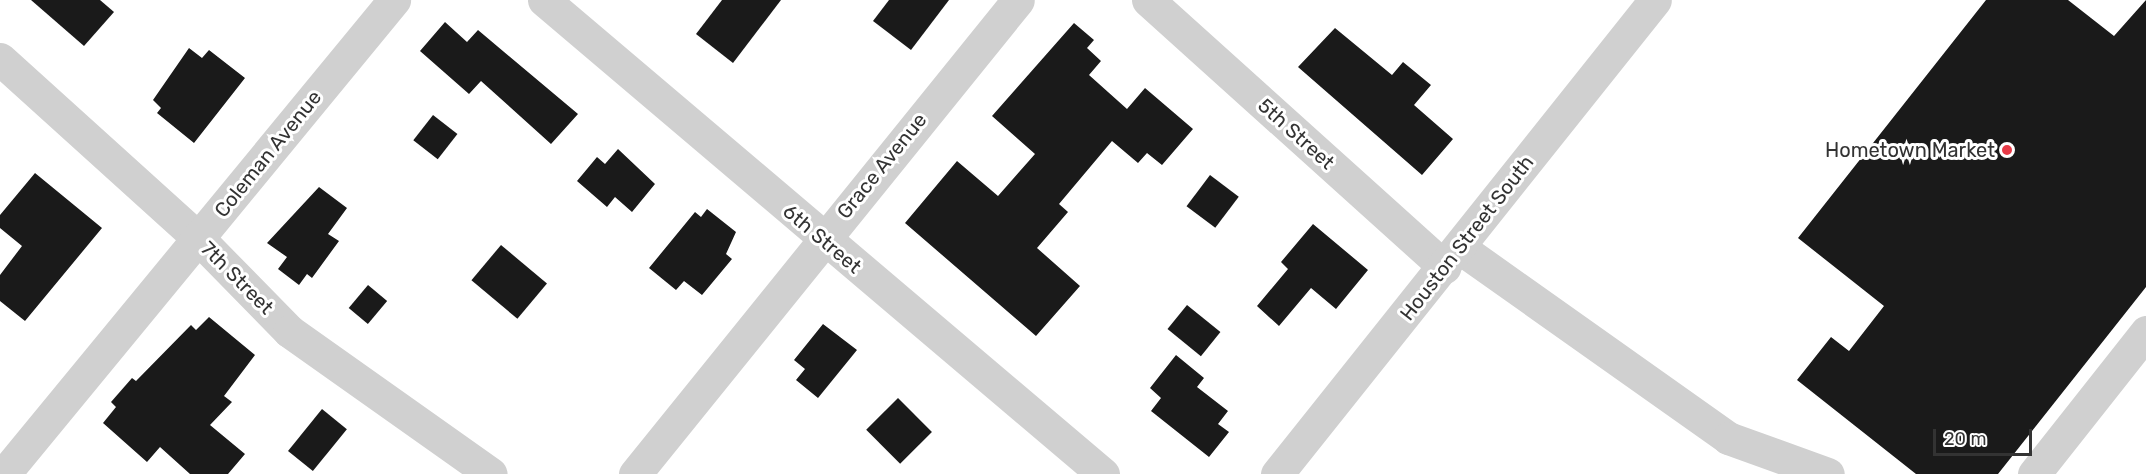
<!DOCTYPE html>
<style>
body{margin:0}
#map{position:relative;width:2146px;height:474px;overflow:hidden;background:#fff;font-family:Rubik,sans-serif}
div>[style]{position:absolute}
.building>*{inset:0;background:#1a1a1a;transform-origin:0 0}
.minor>*{height:33px;margin:-16.5px;padding:0 16.5px;transform-origin:16.5px;border-radius:16.5px;background:#d0d0d0}
.dots>*{width:16px;height:16px;translate:-50% -50%;box-sizing:border-box;border:3px solid #fff;border-radius:50%}
span{translate:-50% -50%;white-space:nowrap;text-align:center;line-height:1.15;-webkit-text-stroke:6px #fff;paint-order:stroke}
.street-label{font-size:20px;color:#333}
.poi-label{font-size:20px;color:#333}
.right{translate:-100% -50%;text-align:right}
.scale{position:absolute;left:1933px;top:429px;width:99px;height:27px;box-sizing:border-box;border:3px solid #333;border-top:0;padding-left:8px;font-size:18px;line-height:21px;white-space:nowrap;color:#333;-webkit-text-stroke:4px #fff;paint-order:stroke}
</style>
<div id="map">
<div class="building">
<div style="clip-path:polygon(31px 0,100px 0,114px 12px,84px 46px)"></div>
<div style="clip-path:polygon(722px 0,781px 0,733px 63px,696px 34px)"></div>
<div style="clip-path:polygon(889px 0,949px 0,911px 50px,873px 21px)"></div>
<div style="clip-path:polygon(1986px 0,2068px 0,2114px 36px,2146px 0,2146px 287px,1998px 474px,1916px 474px,1797px 380px,1831px 337px,1849px 351px,1884px 306px,1798px 238px)"></div>
<div style="clip-path:polygon(445px 22px,467px 42px,478px 30px,578px 114px,551px 144px,481px 81px,469px 94px,420px 51px)"></div>
<div style="clip-path:polygon(1074px 23px,1094px 40px,1087px 48px,1101px 61px,1089px 75px,1127px 109px,1145px 88px,1193px 129px,1162px 165px,1147px 153px,1138px 163px,1112px 141px,1059px 204px,1068px 212px,1037px 248px,1080px 286px,1036px 336px,905px 223px,957px 161px,998px 196px,1035px 154px,992px 116px)"></div>
<div style="clip-path:polygon(1335px 28px,1392px 75px,1403px 62px,1431px 85px,1414px 105px,1453px 139px,1422px 175px,1298px 67px)"></div>
<div style="clip-path:polygon(189px 48px,202px 58px,209px 50px,245px 78px,194px 143px,157px 113px,161px 108px,153px 100px)"></div>
<div style="left:433px;top:115px;width:31px;height:32px;rotate:38deg"></div>
<div style="clip-path:polygon(618px 149px,655px 184px,632px 212px,615px 197px,607px 207px,577px 181px,597px 157px,605px 164px)"></div>
<div style="clip-path:polygon(35px 173px,102px 228px,25px 321px,0 301px,0 275px,22px 246px,0 228px,0 215px)"></div>
<div style="left:1210px;top:175px;width:36px;height:39px;rotate:37deg"></div>
<div style="clip-path:polygon(319px 187px,347px 208px,328px 234px,339px 241px,312px 278px,307px 274px,299px 285px,278px 269px,287px 257px,267px 243px)"></div>
<div style="clip-path:polygon(707px 209px,736px 232px,726px 254px,732px 259px,702px 295px,684px 281px,676px 290px,649px 268px,695px 212px,701px 217px)"></div>
<div style="clip-path:polygon(1313px 224px,1368px 270px,1336px 309px,1311px 288px,1279px 326px,1257px 306px,1288px 269px,1281px 262px)"></div>
<div style="left:501px;top:245px;width:60px;height:46px;rotate:40deg"></div>
<div style="left:368px;top:285px;width:25px;height:30px;rotate:40deg"></div>
<div style="left:1187px;top:305px;width:43px;height:31px;rotate:39deg"></div>
<div style="clip-path:polygon(209px 317px,255px 355px,224px 396px,232px 402px,210px 425px,245px 454px,228px 474px,190px 474px,160px 447px,147px 462px,103px 423px,116px 407px,111px 402px,132px 378px,136px 381px,191px 325px,196px 330px)"></div>
<div style="clip-path:polygon(823px 324px,857px 350px,818px 398px,796px 380px,805px 369px,794px 360px)"></div>
<div style="clip-path:polygon(1176px 355px,1204px 378px,1197px 387px,1228px 411px,1218px 424px,1229px 432px,1209px 457px,1151px 411px,1161px 398px,1150px 388px)"></div>
<div style="left:898px;top:398px;width:48px;height:45px;rotate:45deg"></div>
<div style="left:322px;top:409px;width:32px;height:54px;rotate:39deg"></div>
</div>
<div class="minor">
<div style="left:544px;top:0;width:733px;rotate:40.3deg"></div>
<div style="left:1148px;top:0;width:399px;rotate:42deg"></div>
<div style="left:0;top:59px;width:268px;rotate:42.1deg"></div>
<div style="left:199px;top:239px;width:129px;rotate:45.6deg"></div>
<div style="left:289px;top:331px;width:247px;rotate:35.3deg"></div>
<div style="left:1460px;top:248px;width:329px;rotate:35.3deg"></div>
<div style="left:1728px;top:438px;width:106px;rotate:19.8deg"></div>
<div style="left:4px;top:474px;width:614px;rotate:-50.55deg"></div>
<div style="left:635px;top:474px;width:609px;rotate:-51.06deg"></div>
<div style="left:1277px;top:474px;width:606px;rotate:-51.43deg"></div>
<div style="left:2034px;top:474px;width:181px;rotate:-51.7deg"></div>
</div>
<div class="dots">
<div style="left:2007px;top:150px;background:#e63946"></div>
</div>
<div class="street-label">
<span style="left:1296px;top:134px;rotate:42deg">5th Street</span>
<span style="left:268px;top:154px;rotate:-51deg">Coleman Avenue</span>
<span style="left:882px;top:166px;rotate:-51deg">Grace Avenue</span>
<span style="left:1467px;top:238px;rotate:-52deg">Houston Street South</span>
<span style="left:822px;top:239px;rotate:40deg">6th Street</span>
<span style="left:237px;top:278px;rotate:45deg">7th Street</span>
</div>
<div class="poi-label">
<span class="right" style="left:1995px;top:150px">Hometown Market</span>
</div>
<div class="scale">20 m</div>
</div>
